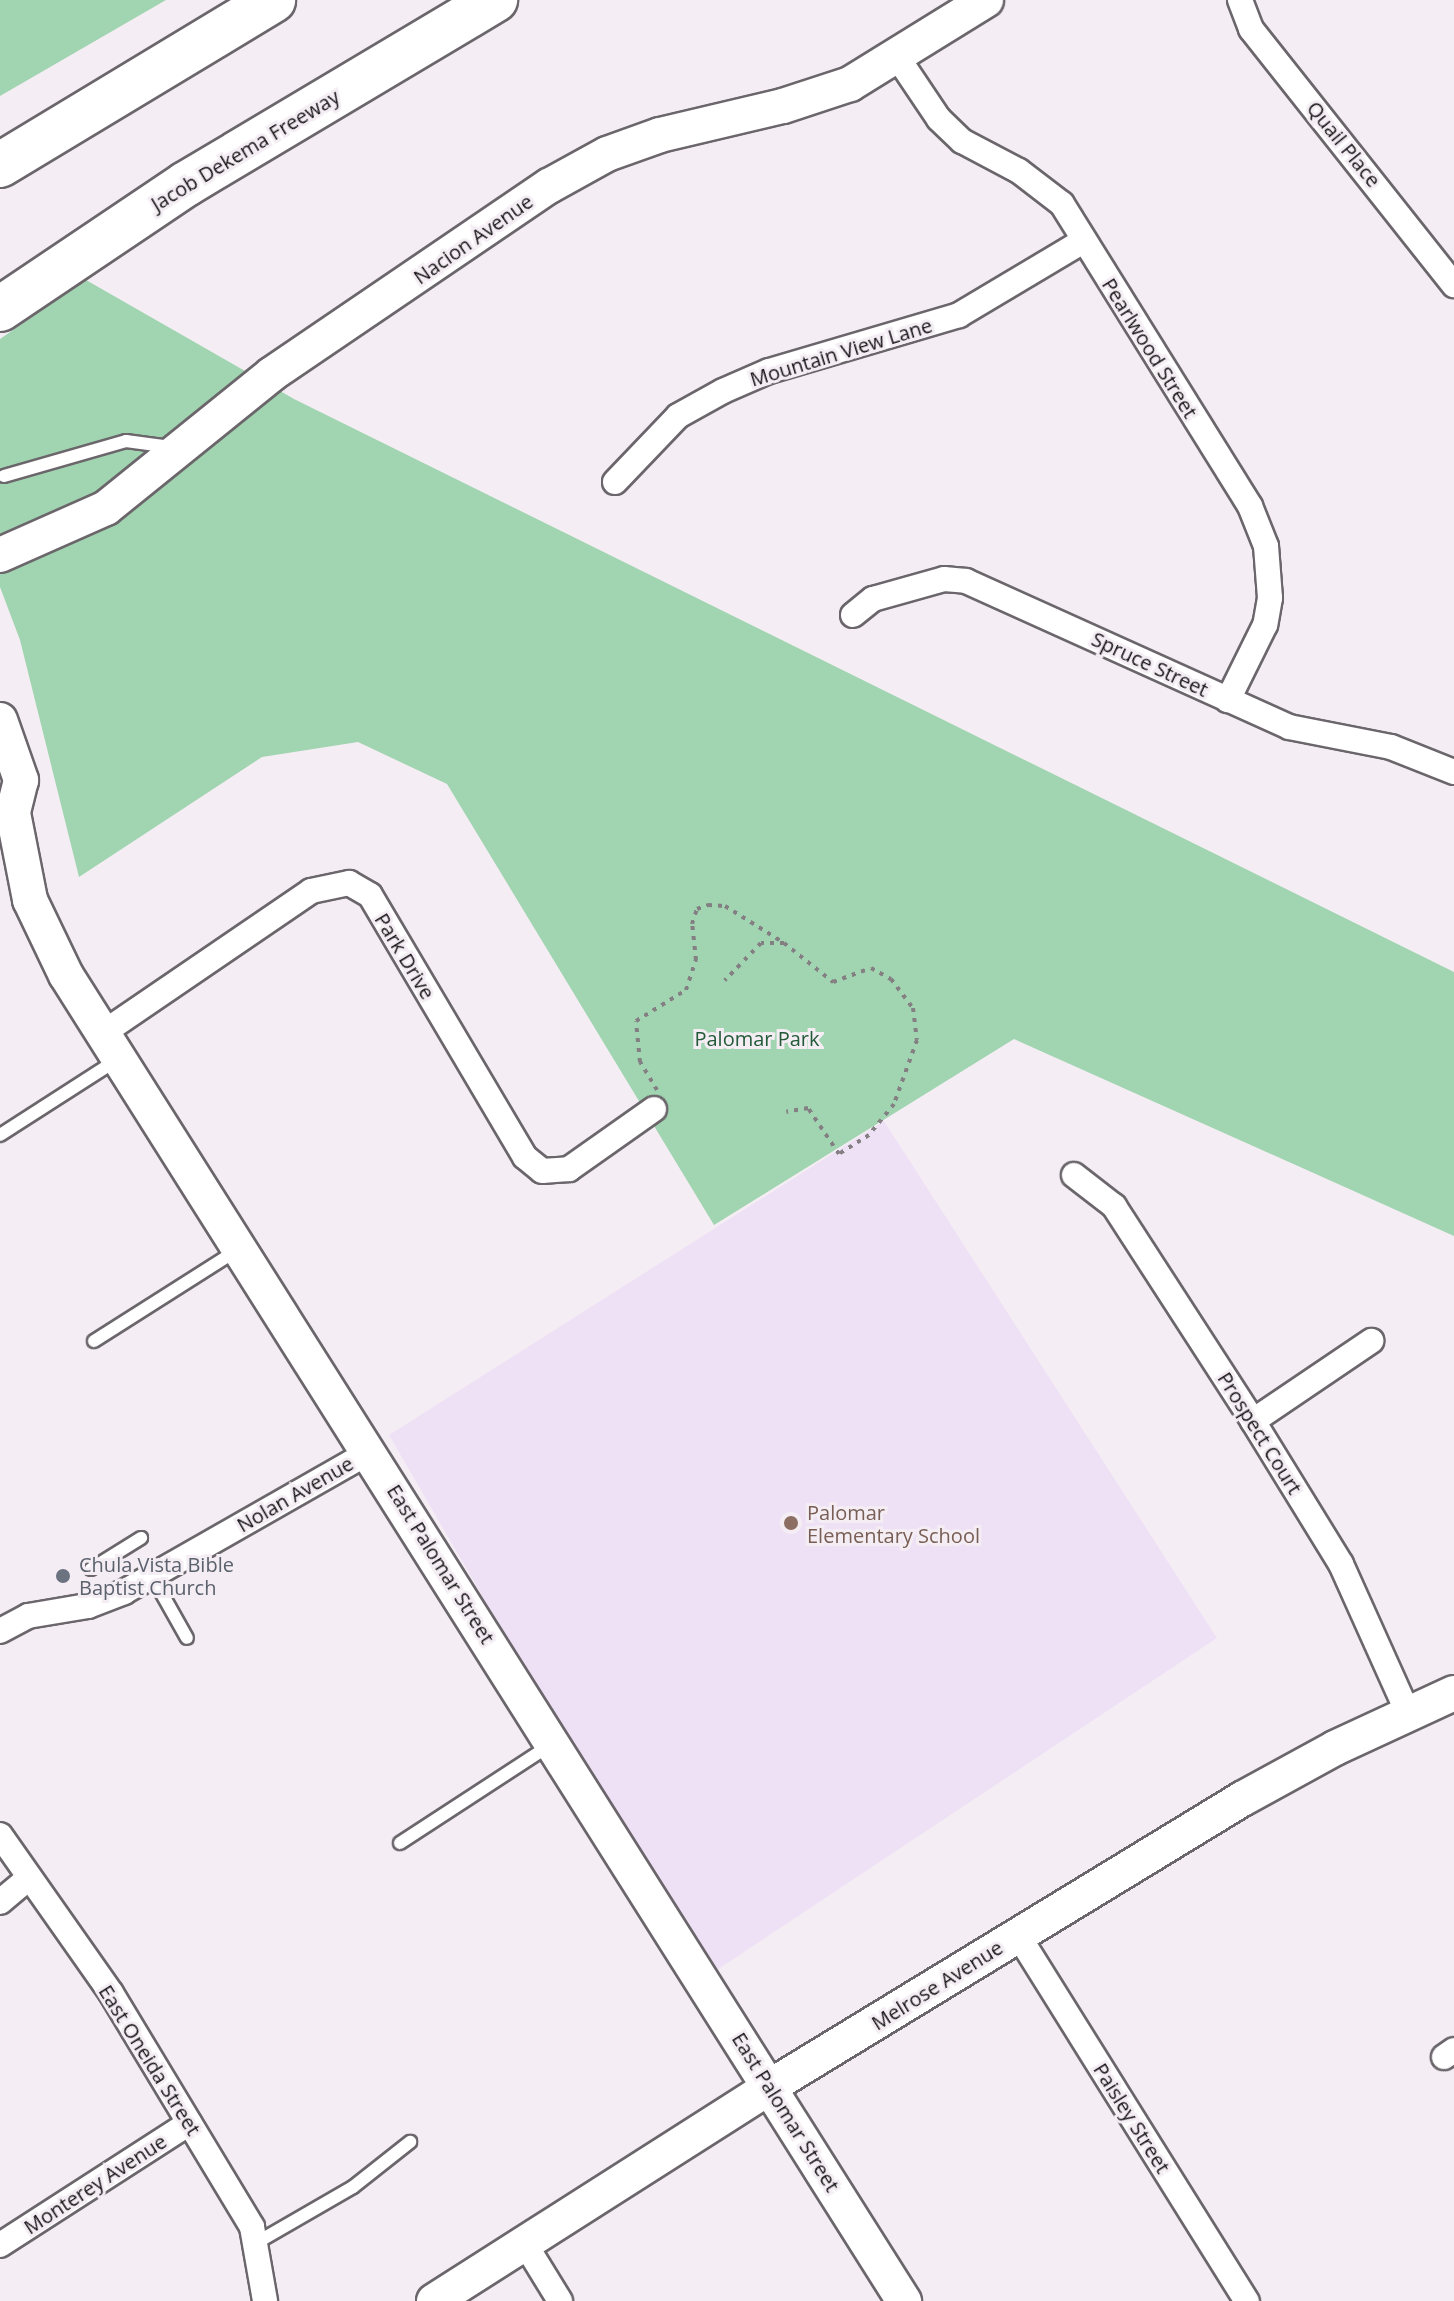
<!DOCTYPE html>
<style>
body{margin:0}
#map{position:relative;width:1454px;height:2301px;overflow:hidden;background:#f4eef4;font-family:"Open Sans",sans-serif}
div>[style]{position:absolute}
.education>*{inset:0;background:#efe1f5}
.green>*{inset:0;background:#a1d4b0}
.path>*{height:4px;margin-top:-2px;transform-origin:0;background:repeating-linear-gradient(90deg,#837f83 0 4px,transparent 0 10px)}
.roads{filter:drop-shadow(2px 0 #6b666b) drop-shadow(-2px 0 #6b666b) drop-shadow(0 2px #6b666b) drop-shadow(0 -2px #6b666b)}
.lane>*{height:12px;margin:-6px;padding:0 6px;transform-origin:6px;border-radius:6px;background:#fff}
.street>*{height:24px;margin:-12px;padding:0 12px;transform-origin:12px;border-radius:12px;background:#fff}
.secondary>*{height:34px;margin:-17px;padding:0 17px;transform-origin:17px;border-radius:17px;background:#fff}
.highway>*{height:44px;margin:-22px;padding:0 22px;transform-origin:22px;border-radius:22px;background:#fff}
.dots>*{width:22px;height:22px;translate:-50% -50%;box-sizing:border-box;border:4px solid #f4eef4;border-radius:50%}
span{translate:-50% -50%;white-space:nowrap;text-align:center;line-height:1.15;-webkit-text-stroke:6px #f4eef4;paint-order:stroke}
.street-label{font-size:20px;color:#161416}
.park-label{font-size:20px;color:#225a38}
.education-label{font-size:20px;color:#785e54}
.left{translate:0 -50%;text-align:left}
.worship-label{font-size:20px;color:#5b616d}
</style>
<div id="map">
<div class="education">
<div style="clip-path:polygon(884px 1121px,1217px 1638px,717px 1970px,491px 1611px,389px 1435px)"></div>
</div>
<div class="green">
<div style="clip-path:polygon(0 0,166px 0,0 96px)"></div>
<div style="clip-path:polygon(86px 280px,294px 399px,1454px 972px,1454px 1236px,1014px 1039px,714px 1225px,447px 784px,358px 742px,262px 757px,79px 877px,20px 640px,0 587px,0 339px)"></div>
</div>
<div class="path">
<div style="left:784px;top:943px;width:63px;rotate:38.5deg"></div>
<div style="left:833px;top:982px;width:40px;rotate:-20.2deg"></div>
<div style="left:871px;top:968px;width:23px;rotate:29deg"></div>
<div style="left:891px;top:979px;width:36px;rotate:53deg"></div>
<div style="left:913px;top:1008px;width:32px;rotate:83deg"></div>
<div style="left:917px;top:1040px;width:68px;rotate:109.8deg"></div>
<div style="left:894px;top:1104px;width:40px;rotate:129deg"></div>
<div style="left:869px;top:1135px;width:36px;rotate:148deg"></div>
<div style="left:839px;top:1154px;width:55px;rotate:-124deg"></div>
<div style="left:808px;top:1108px;width:22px;rotate:170deg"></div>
<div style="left:657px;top:1090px;width:33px;rotate:-121deg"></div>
<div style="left:640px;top:1062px;width:41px;rotate:-95.6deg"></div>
<div style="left:636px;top:1021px;width:59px;rotate:-31.8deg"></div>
<div style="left:686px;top:990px;width:32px;rotate:-72deg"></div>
<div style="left:696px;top:960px;width:36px;rotate:-96deg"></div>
<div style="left:692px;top:924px;width:16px;rotate:-72deg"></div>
<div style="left:697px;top:909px;width:12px;rotate:-20deg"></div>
<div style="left:708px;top:905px;width:17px;rotate:3deg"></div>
<div style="left:725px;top:906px;width:70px;rotate:32.1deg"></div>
<div style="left:784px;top:943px;width:23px;rotate:180deg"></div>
<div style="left:761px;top:943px;width:52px;rotate:134.2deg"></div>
</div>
<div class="roads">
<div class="lane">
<div style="left:4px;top:476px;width:127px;rotate:-16deg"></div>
<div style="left:126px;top:441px;width:45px;rotate:7.6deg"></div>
<div style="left:0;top:1135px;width:139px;rotate:-32.7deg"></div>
<div style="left:94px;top:1341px;width:168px;rotate:-32.4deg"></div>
<div style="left:91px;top:1569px;width:59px;rotate:-31.8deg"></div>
<div style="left:152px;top:1576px;width:71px;rotate:60.6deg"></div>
<div style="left:400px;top:1843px;width:178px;rotate:-33.1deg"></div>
<div style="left:256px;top:2243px;width:112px;rotate:-30deg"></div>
<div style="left:353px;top:2187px;width:73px;rotate:-38.3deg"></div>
</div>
<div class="street">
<div style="left:1240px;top:0;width:31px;rotate:69deg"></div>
<div style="left:1251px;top:29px;width:327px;rotate:51.6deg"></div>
<div style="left:898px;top:58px;width:73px;rotate:56.1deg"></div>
<div style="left:939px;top:119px;width:32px;rotate:44deg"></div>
<div style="left:962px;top:141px;width:64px;rotate:27.8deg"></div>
<div style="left:1019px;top:171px;width:54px;rotate:37.5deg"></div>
<div style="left:1062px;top:204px;width:356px;rotate:58.1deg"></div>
<div style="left:1250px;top:506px;width:43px;rotate:68.2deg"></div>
<div style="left:1266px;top:546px;width:52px;rotate:85.6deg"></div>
<div style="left:1270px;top:598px;width:27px;rotate:100deg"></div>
<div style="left:1265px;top:625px;width:84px;rotate:116.3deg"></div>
<div style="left:615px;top:482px;width:91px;rotate:-46.3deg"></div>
<div style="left:678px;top:416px;width:51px;rotate:-29.1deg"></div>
<div style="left:723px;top:391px;width:50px;rotate:-23.5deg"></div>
<div style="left:769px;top:371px;width:198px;rotate:-16.4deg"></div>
<div style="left:959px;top:315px;width:144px;rotate:-30.8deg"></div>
<div style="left:853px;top:615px;width:26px;rotate:-39deg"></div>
<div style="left:873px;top:599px;width:74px;rotate:-15.7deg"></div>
<div style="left:944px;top:579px;width:22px;rotate:5deg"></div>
<div style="left:966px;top:581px;width:354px;rotate:24.3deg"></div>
<div style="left:1289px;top:727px;width:104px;rotate:11.1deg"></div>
<div style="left:1391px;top:747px;width:68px;rotate:21.6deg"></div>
<div style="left:103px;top:1033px;width:252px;rotate:-34.3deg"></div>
<div style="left:311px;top:891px;width:39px;rotate:-12deg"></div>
<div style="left:349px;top:883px;width:24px;rotate:30deg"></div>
<div style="left:370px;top:895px;width:304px;rotate:59.4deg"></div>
<div style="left:525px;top:1157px;width:22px;rotate:39deg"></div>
<div style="left:542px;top:1171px;width:27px;rotate:-4deg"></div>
<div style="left:569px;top:1169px;width:104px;rotate:-35.2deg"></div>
<div style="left:1074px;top:1175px;width:51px;rotate:37.8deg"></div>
<div style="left:1114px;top:1206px;width:256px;rotate:57.1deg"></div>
<div style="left:1253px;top:1421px;width:168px;rotate:58.4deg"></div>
<div style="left:1341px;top:1564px;width:166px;rotate:65.8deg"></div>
<div style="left:1253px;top:1421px;width:143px;rotate:-34.1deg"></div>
<div style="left:0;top:1631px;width:32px;rotate:-28deg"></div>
<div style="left:28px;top:1616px;width:61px;rotate:-9.5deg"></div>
<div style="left:88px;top:1606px;width:39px;rotate:-21deg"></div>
<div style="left:124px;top:1592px;width:284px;rotate:-29.7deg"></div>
<div style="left:0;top:1835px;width:193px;rotate:54.9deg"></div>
<div style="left:111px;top:1993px;width:273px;rotate:58.9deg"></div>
<div style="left:252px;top:2227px;width:75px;rotate:80deg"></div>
<div style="left:0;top:1902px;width:38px;rotate:-40deg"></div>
<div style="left:1018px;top:1935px;width:432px;rotate:58deg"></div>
<div style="left:1444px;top:2057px;width:12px;rotate:-35deg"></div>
<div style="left:525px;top:2244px;width:67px;rotate:58.4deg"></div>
<div style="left:0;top:2245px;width:225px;rotate:-32.8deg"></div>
</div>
<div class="secondary">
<div style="left:0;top:555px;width:116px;rotate:-23.9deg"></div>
<div style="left:106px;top:508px;width:213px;rotate:-38.9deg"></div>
<div style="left:272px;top:374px;width:335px;rotate:-34.2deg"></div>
<div style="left:549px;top:186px;width:66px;rotate:-28.9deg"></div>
<div style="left:607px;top:154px;width:56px;rotate:-19.7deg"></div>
<div style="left:660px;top:135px;width:126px;rotate:-13.3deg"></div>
<div style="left:783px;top:106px;width:71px;rotate:-18.2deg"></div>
<div style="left:850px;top:84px;width:160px;rotate:-31.7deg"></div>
<div style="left:0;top:720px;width:64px;rotate:70.7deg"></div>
<div style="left:21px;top:780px;width:34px;rotate:104deg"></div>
<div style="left:13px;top:813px;width:89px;rotate:78.9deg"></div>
<div style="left:30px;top:900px;width:83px;rotate:64.4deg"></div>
<div style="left:66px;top:975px;width:1569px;rotate:57.71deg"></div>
<div style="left:434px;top:2301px;width:400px;rotate:-32.5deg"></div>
<div style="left:771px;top:2086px;width:552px;rotate:-31.36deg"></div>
<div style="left:1242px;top:1799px;width:106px;rotate:-28.7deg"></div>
<div style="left:1335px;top:1748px;width:131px;rotate:-24.8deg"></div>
</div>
<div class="highway">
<div style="left:0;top:165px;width:319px;rotate:-31.1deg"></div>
<div style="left:0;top:309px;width:224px;rotate:-33.9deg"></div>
<div style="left:186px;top:184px;width:360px;rotate:-30.8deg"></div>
</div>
</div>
<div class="dots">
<div style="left:791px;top:1523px;background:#8d6e63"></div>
<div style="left:63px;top:1576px;background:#6b7280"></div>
</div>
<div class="street-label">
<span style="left:1344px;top:144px;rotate:51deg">Quail Place</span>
<span style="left:245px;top:150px;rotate:-31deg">Jacob Dekema Freeway</span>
<span style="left:473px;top:239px;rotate:-35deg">Nacion Avenue</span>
<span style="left:1150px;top:348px;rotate:58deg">Pearlwood Street</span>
<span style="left:841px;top:352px;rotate:-17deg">Mountain View Lane</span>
<span style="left:1150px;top:664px;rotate:25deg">Spruce Street</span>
<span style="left:405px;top:956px;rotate:59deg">Park Drive</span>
<span style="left:1260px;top:1433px;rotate:58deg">Prospect Court</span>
<span style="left:295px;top:1494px;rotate:-30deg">Nolan Avenue</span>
<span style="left:441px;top:1564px;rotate:58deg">East Palomar Street</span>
<span style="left:937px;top:1985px;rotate:-32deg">Melrose Avenue</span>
<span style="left:150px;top:2060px;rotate:58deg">East Oneida Street</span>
<span style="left:786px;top:2112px;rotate:58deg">East Palomar Street</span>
<span style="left:1132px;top:2118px;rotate:58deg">Paisley Street</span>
<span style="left:95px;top:2184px;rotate:-33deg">Monterey Avenue</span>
</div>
<div class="park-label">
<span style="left:757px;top:1038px">Palomar Park</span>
</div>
<div class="education-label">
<span class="left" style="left:807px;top:1524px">Palomar<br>Elementary School</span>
</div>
<div class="worship-label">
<span class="left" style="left:79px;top:1576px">Chula Vista Bible<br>Baptist Church</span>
</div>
</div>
